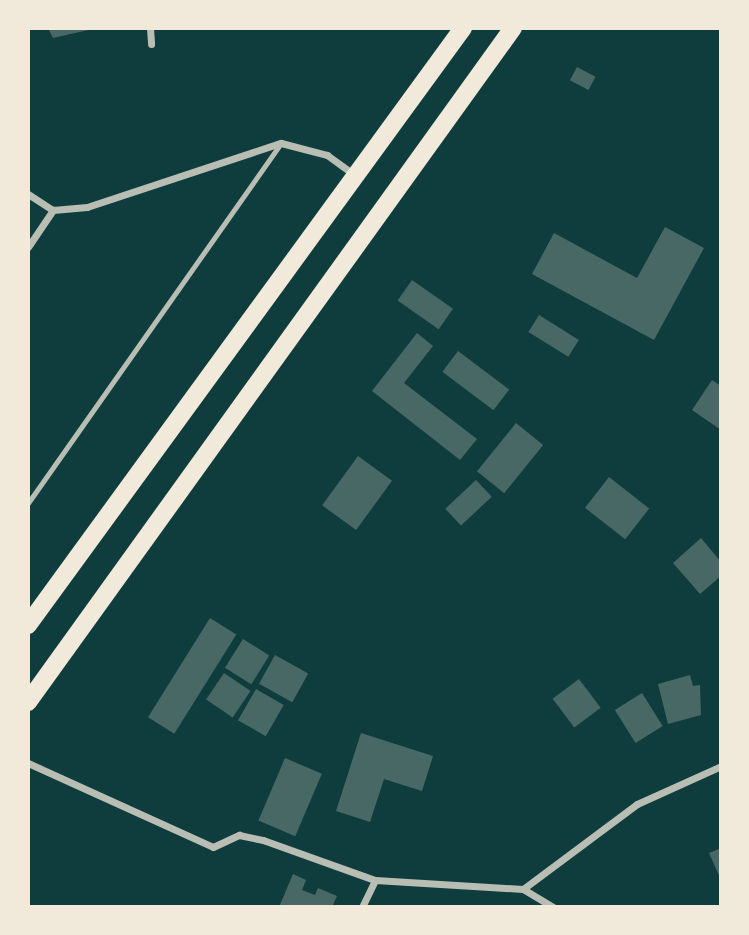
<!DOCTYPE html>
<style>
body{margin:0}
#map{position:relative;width:749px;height:935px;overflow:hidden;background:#0f3d3e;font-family:Helvetica,sans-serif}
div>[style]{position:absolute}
.building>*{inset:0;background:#486865;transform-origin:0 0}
.service>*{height:5px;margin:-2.5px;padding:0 2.5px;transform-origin:2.5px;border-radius:2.5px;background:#b8beb3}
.minor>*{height:7px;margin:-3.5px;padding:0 3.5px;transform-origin:3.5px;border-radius:3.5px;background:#b8beb3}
.primary>*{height:18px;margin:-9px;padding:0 9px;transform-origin:9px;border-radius:9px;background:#f1e9da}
span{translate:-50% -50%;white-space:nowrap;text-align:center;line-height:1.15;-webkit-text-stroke:7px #f1e9da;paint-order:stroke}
.frame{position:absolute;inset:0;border:30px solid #f1e9da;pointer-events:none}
</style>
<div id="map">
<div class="building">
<div style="clip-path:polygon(48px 28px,93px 28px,93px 29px,53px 38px)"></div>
<div style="left:577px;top:67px;width:21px;height:15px;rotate:28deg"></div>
<div style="clip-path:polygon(665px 227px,704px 248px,654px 340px,532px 274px,554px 233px,637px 278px)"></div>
<div style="left:412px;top:280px;width:50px;height:25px;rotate:35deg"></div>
<div style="left:539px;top:315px;width:47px;height:20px;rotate:32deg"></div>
<div style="clip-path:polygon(417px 333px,433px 346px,404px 383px,477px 439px,460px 460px,372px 391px)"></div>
<div style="left:458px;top:351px;width:64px;height:26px;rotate:37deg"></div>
<div style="clip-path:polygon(712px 380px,721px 386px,721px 430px,692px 410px)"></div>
<div style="left:516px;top:423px;width:35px;height:62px;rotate:39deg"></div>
<div style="left:358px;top:456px;width:42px;height:61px;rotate:36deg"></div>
<div style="left:609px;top:477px;width:51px;height:39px;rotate:38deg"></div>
<div style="left:476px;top:480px;width:23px;height:42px;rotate:47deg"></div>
<div style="clip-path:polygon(701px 538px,721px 562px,721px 576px,700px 594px,673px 563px)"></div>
<div style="left:210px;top:618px;width:31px;height:117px;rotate:32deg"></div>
<div style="left:243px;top:639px;width:31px;height:34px;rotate:32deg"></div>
<div style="left:275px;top:655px;width:38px;height:33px;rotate:29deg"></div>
<div style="left:224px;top:673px;width:32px;height:32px;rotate:34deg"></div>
<div style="clip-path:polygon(690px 675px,693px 686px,700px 685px,701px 715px,668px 724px,658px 684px)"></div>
<div style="left:579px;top:679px;width:36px;height:33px;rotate:53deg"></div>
<div style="left:256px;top:689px;width:32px;height:36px;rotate:30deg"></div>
<div style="left:642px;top:693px;width:39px;height:32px;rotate:58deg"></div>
<div style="clip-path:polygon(361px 733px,433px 756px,422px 791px,384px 779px,370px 822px,336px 811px)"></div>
<div style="left:285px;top:758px;width:40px;height:68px;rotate:23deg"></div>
<div style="clip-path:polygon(721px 848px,721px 880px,709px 853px)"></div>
<div style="clip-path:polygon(293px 874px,306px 880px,302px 890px,315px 895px,318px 888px,337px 896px,332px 907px,279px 907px)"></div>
</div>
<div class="service">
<div style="left:28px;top:503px;width:440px;rotate:-54.9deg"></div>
</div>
<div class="minor">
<div style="left:150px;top:28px;width:16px;rotate:86deg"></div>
<div style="left:28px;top:194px;width:30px;rotate:33deg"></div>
<div style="left:28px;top:247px;width:45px;rotate:-56deg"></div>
<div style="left:53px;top:210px;width:34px;rotate:-5deg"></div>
<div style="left:87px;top:207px;width:204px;rotate:-18.3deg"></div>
<div style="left:281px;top:143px;width:48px;rotate:14.6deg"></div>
<div style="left:327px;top:155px;width:36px;rotate:36deg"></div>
<div style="left:28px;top:763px;width:203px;rotate:24.4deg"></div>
<div style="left:213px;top:847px;width:29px;rotate:-25deg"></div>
<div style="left:239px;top:835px;width:25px;rotate:12deg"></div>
<div style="left:263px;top:840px;width:119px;rotate:19.7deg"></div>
<div style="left:362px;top:907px;width:30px;rotate:-64deg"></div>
<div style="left:375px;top:880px;width:148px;rotate:3.5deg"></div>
<div style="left:553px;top:907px;width:35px;rotate:-149deg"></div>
<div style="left:523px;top:889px;width:142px;rotate:-36.7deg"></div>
<div style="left:637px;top:804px;width:92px;rotate:-24.3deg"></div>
</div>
<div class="primary">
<div style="left:28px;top:625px;width:739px;rotate:-53.92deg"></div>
<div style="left:28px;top:702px;width:830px;rotate:-54.26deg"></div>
</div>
<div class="frame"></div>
</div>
